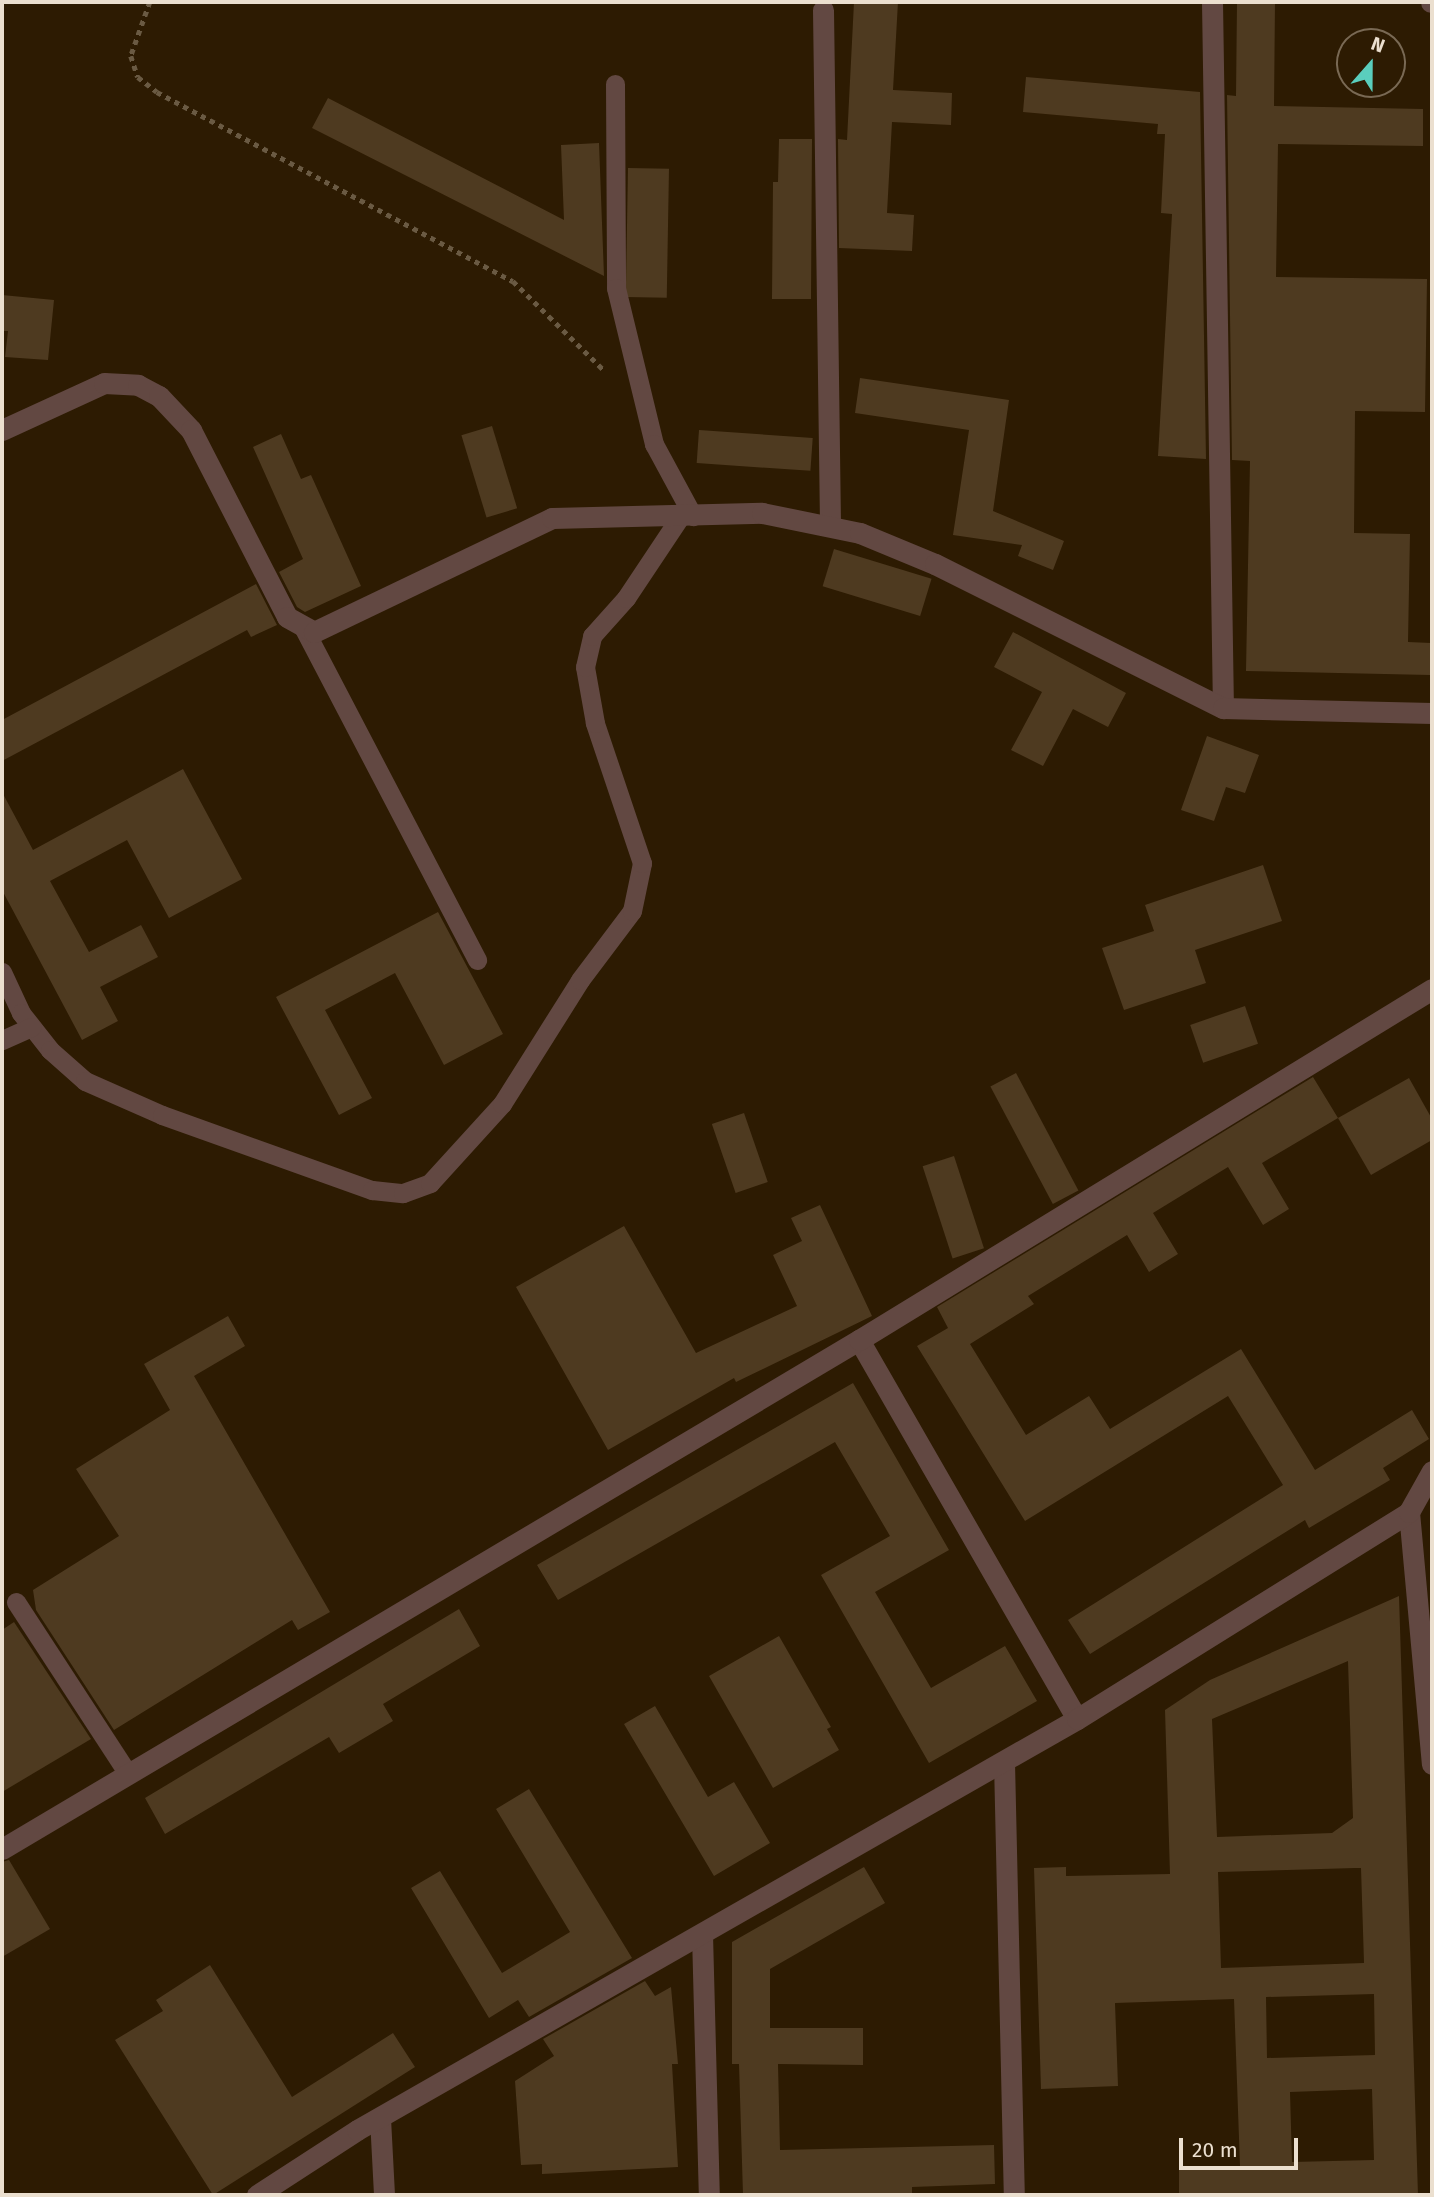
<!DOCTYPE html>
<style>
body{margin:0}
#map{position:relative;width:1434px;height:2197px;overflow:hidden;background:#2d1b02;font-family:"Fira Sans",sans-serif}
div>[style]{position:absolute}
.building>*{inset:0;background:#4e3a20;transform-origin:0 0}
.path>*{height:4.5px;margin-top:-2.25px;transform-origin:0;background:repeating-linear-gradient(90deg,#6a5a43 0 5px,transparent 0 10px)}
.service>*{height:19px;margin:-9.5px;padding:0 9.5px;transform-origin:9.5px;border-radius:9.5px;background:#624842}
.minor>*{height:21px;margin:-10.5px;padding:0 10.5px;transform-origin:10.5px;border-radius:10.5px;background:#624842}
span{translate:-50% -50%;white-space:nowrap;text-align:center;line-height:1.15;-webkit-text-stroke:6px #2d1b02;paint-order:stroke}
.frame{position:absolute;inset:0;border:4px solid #ebdfcf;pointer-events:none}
.north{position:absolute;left:1336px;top:28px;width:70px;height:70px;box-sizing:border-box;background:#2d1b02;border:2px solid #796954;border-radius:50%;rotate:21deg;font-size:19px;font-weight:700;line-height:28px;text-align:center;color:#ebdfcf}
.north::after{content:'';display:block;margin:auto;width:24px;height:32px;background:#5acebd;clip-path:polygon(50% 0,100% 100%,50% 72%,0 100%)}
.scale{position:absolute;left:1179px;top:2138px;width:119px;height:32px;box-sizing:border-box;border:4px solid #ebdfcf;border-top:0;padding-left:9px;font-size:21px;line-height:24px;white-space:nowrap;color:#ebdfcf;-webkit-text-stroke:5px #2d1b02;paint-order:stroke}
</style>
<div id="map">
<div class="building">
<div style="clip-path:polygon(854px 2px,898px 2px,893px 90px,952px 93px,951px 125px,892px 122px,887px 213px,914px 215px,912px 251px,839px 248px,838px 139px,847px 140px)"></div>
<div style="clip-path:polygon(1237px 2px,1275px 2px,1274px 106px,1423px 109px,1423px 146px,1278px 144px,1276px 277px,1427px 279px,1425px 412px,1355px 411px,1354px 533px,1410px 534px,1408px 642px,1431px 643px,1430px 675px,1246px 671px,1250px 461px,1232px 460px,1227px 95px,1236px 96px)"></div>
<div style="clip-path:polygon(1026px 77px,1200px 92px,1206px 459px,1158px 456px,1172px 214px,1161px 213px,1165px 134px,1157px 134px,1158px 124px,1023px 112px)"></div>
<div style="clip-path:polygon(328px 98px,564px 220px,561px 145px,599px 143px,604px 276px,312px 128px)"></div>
<div style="clip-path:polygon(779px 139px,812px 139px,811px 299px,772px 299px,773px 182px,778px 182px)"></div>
<div style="left:628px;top:168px;width:41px;height:129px;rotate:1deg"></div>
<div style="clip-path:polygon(2px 295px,54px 300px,48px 360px,5px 357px,8px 331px,2px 331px)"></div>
<div style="clip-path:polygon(860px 378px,1009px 400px,993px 511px,1064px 541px,1053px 570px,1018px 556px,1022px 545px,953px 535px,969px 430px,855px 413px)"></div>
<div style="left:492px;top:426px;width:86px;height:32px;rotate:73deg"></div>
<div style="left:699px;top:430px;width:114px;height:33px;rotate:4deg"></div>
<div style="clip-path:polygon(281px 434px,301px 479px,311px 475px,361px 586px,305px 612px,297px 607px,279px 572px,303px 559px,253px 447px)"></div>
<div style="left:834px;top:549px;width:102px;height:39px;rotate:17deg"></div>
<div style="clip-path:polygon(256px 584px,277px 625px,251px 637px,247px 630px,2px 761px,2px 720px)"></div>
<div style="clip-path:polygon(1013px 632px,1126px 693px,1108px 727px,1073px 709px,1043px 766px,1011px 750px,1042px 692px,994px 667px)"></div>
<div style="clip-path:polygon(1207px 736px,1259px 755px,1245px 793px,1226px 787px,1214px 821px,1181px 810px)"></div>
<div style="clip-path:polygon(183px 769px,242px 879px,169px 918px,127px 840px,50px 881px,89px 952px,141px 925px,158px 957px,100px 987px,118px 1021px,82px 1040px,2px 890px,2px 792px,33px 850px)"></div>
<div style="clip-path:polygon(1263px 865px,1282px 921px,1195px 950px,1206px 983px,1124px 1010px,1102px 948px,1154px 931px,1145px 905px)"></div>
<div style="clip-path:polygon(438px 912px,503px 1034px,444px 1065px,395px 973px,325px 1010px,372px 1098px,339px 1115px,276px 997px)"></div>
<div style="left:1245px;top:1006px;width:40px;height:58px;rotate:71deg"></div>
<div style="left:1016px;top:1073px;width:133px;height:29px;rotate:62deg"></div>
<div style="clip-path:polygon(1313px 1077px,1338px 1118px,1262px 1163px,1289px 1209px,1263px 1225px,1228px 1167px,1153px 1213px,1178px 1254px,1149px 1272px,1127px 1235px,1028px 1296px,1034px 1304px,970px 1344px,1026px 1435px,1089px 1396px,1110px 1429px,1241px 1349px,1315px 1470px,1412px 1410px,1429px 1439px,1383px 1468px,1390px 1480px,1309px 1528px,1305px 1520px,1090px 1654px,1068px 1620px,1283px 1485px,1228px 1396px,1025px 1521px,917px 1346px,948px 1328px,937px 1307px)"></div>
<div style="clip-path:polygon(1409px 1078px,1432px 1119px,1432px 1140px,1371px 1175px,1338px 1118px)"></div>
<div style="left:744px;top:1113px;width:73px;height:34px;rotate:71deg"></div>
<div style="left:954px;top:1156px;width:97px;height:33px;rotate:72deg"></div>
<div style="clip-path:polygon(820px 1205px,872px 1316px,736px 1382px,734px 1378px,608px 1450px,516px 1287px,624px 1226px,696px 1353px,797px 1306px,773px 1255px,802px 1241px,791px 1218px)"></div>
<div style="clip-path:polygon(228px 1316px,245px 1346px,194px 1376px,330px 1612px,298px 1630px,292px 1620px,114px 1730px,36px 1610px,33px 1590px,119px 1536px,76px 1469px,170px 1410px,144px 1364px)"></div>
<div style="clip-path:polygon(853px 1383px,949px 1550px,875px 1592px,931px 1688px,1005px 1646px,1037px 1701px,929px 1763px,821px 1575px,890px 1536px,835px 1442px,558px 1600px,537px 1565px)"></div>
<div style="clip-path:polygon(evenodd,1399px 1596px,1418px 2195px,1179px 2195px,1179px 2167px,1240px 2166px,1234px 1999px,1115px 2003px,1118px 2086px,1041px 2089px,1034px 1868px,1066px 1867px,1066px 1876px,1170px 1874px,1165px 1710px,1210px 1680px,1399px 1596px,1348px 1661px,1353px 1818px,1332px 1833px,1217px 1837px,1212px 1719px,1348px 1661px,1399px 1596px,1355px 1868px,1361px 1868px,1364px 1963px,1221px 1968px,1218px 1872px,1355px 1868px,1399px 1596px,1374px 1994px,1375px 2055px,1267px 2058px,1266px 1997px,1374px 1994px,1399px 1596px,1372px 2089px,1374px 2160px,1292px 2162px,1290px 2092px,1372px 2089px)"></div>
<div style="clip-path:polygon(459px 1609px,480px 1646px,383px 1704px,393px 1721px,339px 1753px,329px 1737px,165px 1834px,145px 1798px)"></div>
<div style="clip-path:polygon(14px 1622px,91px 1739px,2px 1792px,2px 1630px)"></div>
<div style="clip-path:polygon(779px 1636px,831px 1727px,827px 1729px,839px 1750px,773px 1788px,709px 1676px)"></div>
<div style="clip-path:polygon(655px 1706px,708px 1797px,734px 1782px,770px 1843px,714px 1876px,624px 1724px)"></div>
<div style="clip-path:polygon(529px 1789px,632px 1958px,529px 2017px,518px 2000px,489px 2018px,411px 1888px,440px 1871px,502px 1973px,570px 1932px,496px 1809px)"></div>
<div style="clip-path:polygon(9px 1860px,50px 1929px,2px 1957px,2px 1862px)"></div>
<div style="clip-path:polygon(864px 1867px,885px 1903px,770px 1969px,770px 2028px,863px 2028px,863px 2065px,778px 2064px,780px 2150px,994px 2145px,995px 2184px,912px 2187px,912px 2195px,743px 2195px,739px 2064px,732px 2064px,732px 1942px)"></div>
<div style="clip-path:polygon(210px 1965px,292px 2097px,393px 2033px,415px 2067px,213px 2195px,115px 2040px,163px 2011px,156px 2000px)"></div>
<div style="clip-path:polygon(645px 1981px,655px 1996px,671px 1987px,678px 2064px,672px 2064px,678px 2167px,542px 2174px,542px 2164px,521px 2165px,515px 2081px,554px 2056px,543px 2039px)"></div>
</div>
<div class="path">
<div style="left:150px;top:2px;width:57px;rotate:109.4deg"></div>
<div style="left:131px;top:56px;width:22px;rotate:72deg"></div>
<div style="left:138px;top:77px;width:24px;rotate:38deg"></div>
<div style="left:157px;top:92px;width:403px;rotate:28deg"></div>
<div style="left:513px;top:281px;width:129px;rotate:44.4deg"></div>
</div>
<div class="service">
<div style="left:615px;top:84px;width:204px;rotate:89.7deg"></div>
<div style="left:616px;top:288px;width:161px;rotate:76.3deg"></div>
<div style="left:654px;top:444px;width:82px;rotate:61.6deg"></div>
<div style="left:302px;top:625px;width:378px;rotate:62.4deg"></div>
<div style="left:2px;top:972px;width:45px;rotate:65.1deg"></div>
<div style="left:21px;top:1013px;width:47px;rotate:51.9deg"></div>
<div style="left:50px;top:1050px;width:47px;rotate:41.5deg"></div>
<div style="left:85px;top:1081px;width:84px;rotate:23.8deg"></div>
<div style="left:162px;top:1115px;width:223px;rotate:19.7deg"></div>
<div style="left:372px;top:1190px;width:31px;rotate:6deg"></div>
<div style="left:403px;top:1193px;width:29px;rotate:-20deg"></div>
<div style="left:430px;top:1183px;width:107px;rotate:-47.7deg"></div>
<div style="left:502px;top:1104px;width:146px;rotate:-57.8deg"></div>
<div style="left:580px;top:980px;width:86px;rotate:-53deg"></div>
<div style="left:632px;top:911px;width:49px;rotate:-78.2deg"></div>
<div style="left:642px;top:863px;width:148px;rotate:-108.6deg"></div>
<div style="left:595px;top:723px;width:57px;rotate:-100.1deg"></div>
<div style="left:585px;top:667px;width:32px;rotate:-77deg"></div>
<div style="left:592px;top:636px;width:51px;rotate:-48.2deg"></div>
<div style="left:626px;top:598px;width:97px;rotate:-56.3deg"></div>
<div style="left:2px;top:1040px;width:32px;rotate:-24deg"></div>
<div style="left:16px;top:1602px;width:205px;rotate:56.9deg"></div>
</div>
<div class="minor">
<div style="left:1212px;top:2px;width:706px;rotate:89.11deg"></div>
<div style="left:1431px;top:2px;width:1px"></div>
<div style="left:823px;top:10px;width:516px;rotate:89.22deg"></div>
<div style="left:2px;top:430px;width:112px;rotate:-24.7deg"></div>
<div style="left:104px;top:383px;width:34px;rotate:3deg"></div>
<div style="left:138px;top:385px;width:24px;rotate:28deg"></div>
<div style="left:159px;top:396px;width:47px;rotate:46.7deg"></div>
<div style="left:191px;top:430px;width:210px;rotate:62.8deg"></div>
<div style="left:287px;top:617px;width:31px;rotate:29deg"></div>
<div style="left:314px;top:632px;width:264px;rotate:-25.6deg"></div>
<div style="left:552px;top:518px;width:210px;rotate:-1.4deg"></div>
<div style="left:762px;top:513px;width:100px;rotate:11.5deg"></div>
<div style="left:860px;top:533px;width:81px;rotate:22.5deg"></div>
<div style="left:935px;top:564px;width:322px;rotate:26.6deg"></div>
<div style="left:1223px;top:708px;width:209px;rotate:1.4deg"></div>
<div style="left:859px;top:1340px;width:437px;rotate:60.1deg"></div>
<div style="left:1409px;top:1512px;width:253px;rotate:84.8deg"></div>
<div style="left:1004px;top:1762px;width:433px;rotate:88.7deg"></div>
<div style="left:2px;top:1849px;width:997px;rotate:-30.71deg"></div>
<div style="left:859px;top:1340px;width:672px;rotate:-31.49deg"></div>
<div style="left:702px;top:1934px;width:261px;rotate:88.5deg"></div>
<div style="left:380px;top:2118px;width:77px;rotate:87deg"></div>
<div style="left:257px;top:2195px;width:119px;rotate:-33deg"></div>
<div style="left:357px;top:2130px;width:829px;rotate:-29.72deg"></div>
<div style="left:1077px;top:1719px;width:391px;rotate:-31.9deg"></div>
<div style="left:1409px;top:1512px;width:47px;rotate:-60.7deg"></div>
</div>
<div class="frame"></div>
<div class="north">N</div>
<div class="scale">20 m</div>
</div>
